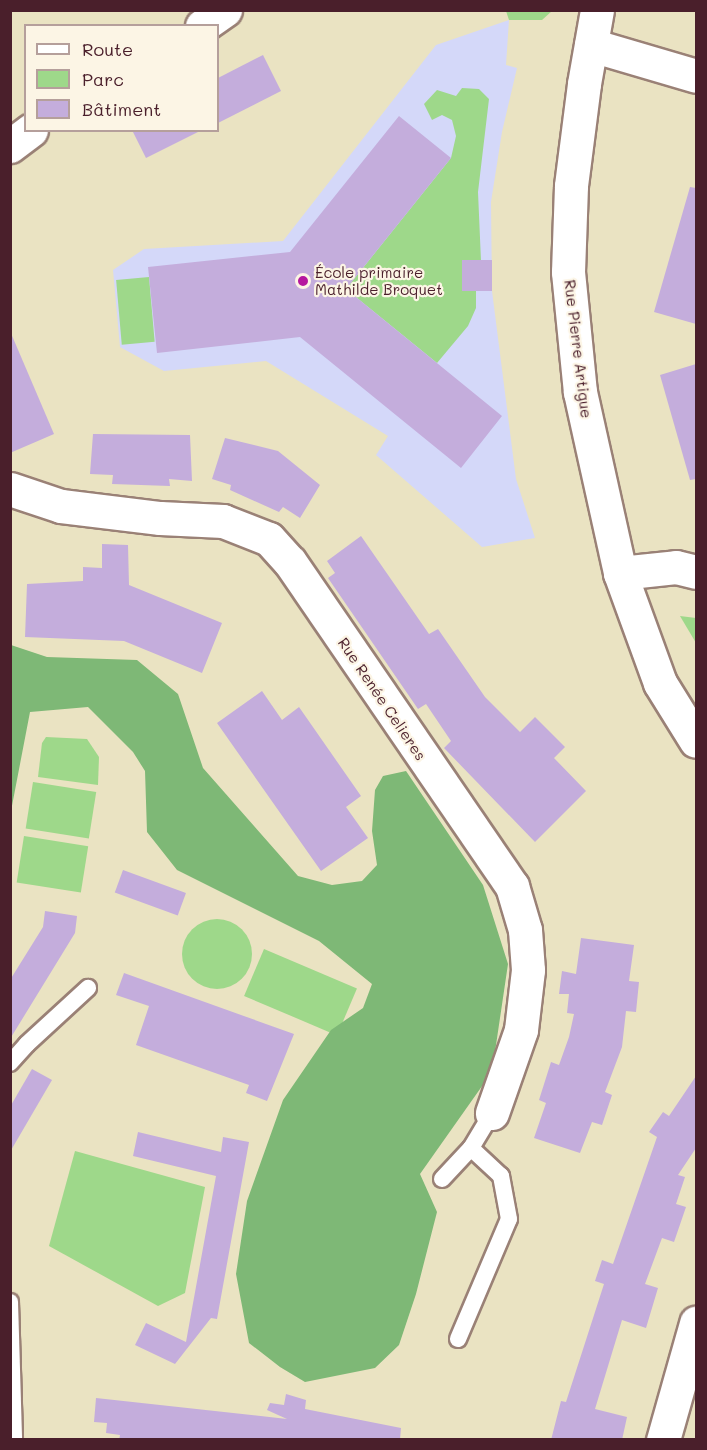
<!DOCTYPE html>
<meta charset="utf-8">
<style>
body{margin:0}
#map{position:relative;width:707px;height:1450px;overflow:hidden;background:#eae3c2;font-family:Mali,sans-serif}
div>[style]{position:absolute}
.built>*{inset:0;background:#d4d8f9}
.green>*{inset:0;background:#9ed88a;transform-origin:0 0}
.round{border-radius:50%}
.forest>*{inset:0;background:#7eb876}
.building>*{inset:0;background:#c4addc;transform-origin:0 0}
.roads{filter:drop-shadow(2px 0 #9a8176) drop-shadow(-2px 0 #9a8176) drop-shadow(0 2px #9a8176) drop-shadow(0 -2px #9a8176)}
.service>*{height:16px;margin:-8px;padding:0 8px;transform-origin:8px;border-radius:8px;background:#fff}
.minor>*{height:33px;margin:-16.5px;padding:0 16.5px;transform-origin:16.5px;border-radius:16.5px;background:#fff}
.secondary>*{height:33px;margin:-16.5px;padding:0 16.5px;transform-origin:16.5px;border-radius:16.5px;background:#fff}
.dots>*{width:16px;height:16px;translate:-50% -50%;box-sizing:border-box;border:3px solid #fcf5e5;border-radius:50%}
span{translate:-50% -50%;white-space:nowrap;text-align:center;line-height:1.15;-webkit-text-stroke:4.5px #fcf5e5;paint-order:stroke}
.poi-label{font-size:15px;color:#4a1f2b}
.left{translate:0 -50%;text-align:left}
.street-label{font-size:15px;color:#4a1f2b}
.frame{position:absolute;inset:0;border:12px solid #4a1f2b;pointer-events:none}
.legend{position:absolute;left:24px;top:24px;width:195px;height:108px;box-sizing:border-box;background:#fcf5e5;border:2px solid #b59f9b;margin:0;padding:8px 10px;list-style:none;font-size:18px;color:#4a1f2b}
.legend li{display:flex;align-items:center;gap:12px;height:30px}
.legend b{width:30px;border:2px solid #b59f9b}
</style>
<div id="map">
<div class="built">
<div style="clip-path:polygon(509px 20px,506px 65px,517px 68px,502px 132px,491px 202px,492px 291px,516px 479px,535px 538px,482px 547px,376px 455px,388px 436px,266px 361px,164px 371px,120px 347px,113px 270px,144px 249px,283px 241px,436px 45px)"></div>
</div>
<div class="green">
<div style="clip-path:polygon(506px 11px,552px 11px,542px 20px,509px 20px)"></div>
<div style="clip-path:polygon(462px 88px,479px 89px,489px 99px,478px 192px,481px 261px,462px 261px,462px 291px,476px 291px,476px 308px,468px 326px,437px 363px,346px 289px,451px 158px,456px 136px,452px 120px,442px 115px,432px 120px,424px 104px,437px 90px,456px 96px)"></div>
<div style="left:149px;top:277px;width:65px;height:33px;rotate:85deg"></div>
<div style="clip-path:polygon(680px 616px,696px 618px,696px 643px)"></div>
<div style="clip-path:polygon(46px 737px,87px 739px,99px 757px,98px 785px,38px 777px,42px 743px)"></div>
<div style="left:33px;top:782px;width:64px;height:47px;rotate:9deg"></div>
<div style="left:24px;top:836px;width:65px;height:47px;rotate:9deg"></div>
<div class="round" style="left:182px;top:919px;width:70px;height:70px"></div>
<div style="left:264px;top:949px;width:101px;height:51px;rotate:23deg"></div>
<div style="clip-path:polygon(75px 1151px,205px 1187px,185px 1293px,158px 1306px,49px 1246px)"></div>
</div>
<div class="forest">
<div style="clip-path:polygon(11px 645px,47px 657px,137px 660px,178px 694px,203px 768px,298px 876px,332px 885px,362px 881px,377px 865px,372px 831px,375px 790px,383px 776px,406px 771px,483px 885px,508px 964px,492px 1072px,420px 1174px,437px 1212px,416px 1294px,399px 1345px,375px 1368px,305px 1382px,280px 1367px,249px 1343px,236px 1274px,247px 1201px,283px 1100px,331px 1030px,363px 1008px,372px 984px,319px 941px,177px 870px,147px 832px,145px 771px,133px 752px,88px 707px,30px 712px,11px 811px)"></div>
</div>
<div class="building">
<div style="clip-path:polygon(263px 55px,281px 91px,218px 123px,218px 78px)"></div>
<div style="clip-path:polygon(399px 116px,451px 158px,346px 289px,502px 416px,461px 468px,300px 337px,157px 353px,148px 267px,290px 252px)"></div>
<div style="clip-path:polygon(132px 130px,202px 130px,146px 158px)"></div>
<div style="clip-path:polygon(690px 187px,696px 188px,696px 324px,654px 312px)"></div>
<div style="left:492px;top:260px;width:31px;height:30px;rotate:90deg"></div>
<div style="clip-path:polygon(10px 331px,54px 434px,10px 453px)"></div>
<div style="clip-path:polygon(696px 364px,696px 479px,690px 480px,660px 375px)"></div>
<div style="clip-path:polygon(93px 434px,190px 435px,192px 481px,169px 479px,170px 486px,112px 484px,113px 475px,90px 474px)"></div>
<div style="clip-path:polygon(225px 438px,278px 451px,320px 485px,300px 518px,283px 507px,279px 512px,230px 490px,231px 485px,212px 479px)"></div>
<div style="clip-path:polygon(361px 536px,429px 634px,438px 629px,485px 697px,520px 732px,535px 717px,565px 747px,554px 758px,586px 791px,535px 842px,444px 748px,451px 741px,426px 704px,418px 709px,328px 578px,335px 573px,327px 561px)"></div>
<div style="clip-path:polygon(102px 544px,128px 545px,129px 585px,222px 623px,202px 673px,124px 641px,25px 637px,27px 584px,83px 581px,83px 567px,102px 568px)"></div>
<div style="clip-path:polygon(262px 691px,282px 720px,299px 707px,361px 796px,346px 807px,368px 838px,321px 871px,217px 723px)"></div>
<div style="left:123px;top:870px;width:67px;height:24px;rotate:20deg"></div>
<div style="clip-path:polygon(45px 911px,77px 916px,75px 933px,10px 1039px,10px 980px,43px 927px)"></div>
<div style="clip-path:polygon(581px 938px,634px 945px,629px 981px,639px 982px,636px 1012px,626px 1011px,622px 1047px,605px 1092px,612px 1095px,602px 1125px,592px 1122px,580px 1153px,534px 1138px,546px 1103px,539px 1100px,551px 1062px,559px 1065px,569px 1037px,574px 1014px,567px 1013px,569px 994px,559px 994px,562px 971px,576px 974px)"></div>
<div style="clip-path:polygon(124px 973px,294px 1034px,267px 1101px,246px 1093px,249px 1085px,136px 1045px,149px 1006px,116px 995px)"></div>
<div style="clip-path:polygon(32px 1069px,52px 1080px,10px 1152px,10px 1107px)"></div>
<div style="clip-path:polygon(696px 1076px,696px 1148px,678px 1175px,685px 1177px,676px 1204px,686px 1207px,674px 1242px,662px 1238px,645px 1284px,658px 1288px,646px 1328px,622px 1320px,595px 1409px,627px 1417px,622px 1440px,551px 1440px,561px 1401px,566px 1402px,604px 1284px,595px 1281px,602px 1260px,613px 1264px,657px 1137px,649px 1132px,663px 1112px,669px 1116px)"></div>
<div style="clip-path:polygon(138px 1132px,221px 1152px,223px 1137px,249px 1142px,217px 1319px,211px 1318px,175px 1364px,135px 1345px,146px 1323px,186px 1342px,216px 1176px,133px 1156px)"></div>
<div style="clip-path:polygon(286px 1394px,306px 1400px,305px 1409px,401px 1428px,400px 1440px,119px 1440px,120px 1435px,106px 1433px,107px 1423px,94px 1422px,96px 1398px,287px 1419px,267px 1410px,270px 1403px,284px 1405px)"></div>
</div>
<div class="roads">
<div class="service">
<div style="left:10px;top:1063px;width:25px;rotate:-48deg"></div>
<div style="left:27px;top:1044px;width:83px;rotate:-42.6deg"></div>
<div style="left:442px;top:1179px;width:42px;rotate:-46.9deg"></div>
<div style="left:10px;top:1302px;width:138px;rotate:88.3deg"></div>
<div style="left:458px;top:1339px;width:130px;rotate:-67deg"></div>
<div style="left:509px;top:1219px;width:44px;rotate:-100.5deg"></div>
<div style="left:501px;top:1176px;width:41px;rotate:-137deg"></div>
<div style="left:471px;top:1148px;width:41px;rotate:-59deg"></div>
</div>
<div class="minor">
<div style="left:202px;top:26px;width:28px;rotate:-35deg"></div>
<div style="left:591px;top:45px;width:109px;rotate:16.4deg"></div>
<div style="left:10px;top:146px;width:26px;rotate:-37deg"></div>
<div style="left:10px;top:489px;width:54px;rotate:18.4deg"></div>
<div style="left:61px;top:506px;width:100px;rotate:6.9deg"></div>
<div style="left:160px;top:518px;width:63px;rotate:2.7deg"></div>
<div style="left:223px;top:521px;width:49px;rotate:21.4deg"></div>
<div style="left:269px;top:539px;width:31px;rotate:48deg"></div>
<div style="left:290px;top:562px;width:393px;rotate:55.6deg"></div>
<div style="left:512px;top:886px;width:46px;rotate:73.5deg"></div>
<div style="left:525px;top:930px;width:40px;rotate:85.7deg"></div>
<div style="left:528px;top:970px;width:60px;rotate:96.7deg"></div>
<div style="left:521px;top:1030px;width:88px;rotate:109.3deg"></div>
<div style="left:620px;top:573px;width:56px;rotate:-6.1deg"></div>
<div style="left:676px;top:567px;width:21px;rotate:14deg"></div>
<div style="left:663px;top:1440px;width:122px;rotate:-74.2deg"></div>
</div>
<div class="secondary">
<div style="left:597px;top:10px;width:75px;rotate:100deg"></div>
<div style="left:584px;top:84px;width:103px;rotate:97.3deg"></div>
<div style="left:571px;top:186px;width:86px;rotate:92deg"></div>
<div style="left:568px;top:272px;width:121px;rotate:84.3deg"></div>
<div style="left:580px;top:392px;width:185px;rotate:77.5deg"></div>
<div style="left:620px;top:573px;width:117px;rotate:70deg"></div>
<div style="left:660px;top:683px;width:68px;rotate:58.2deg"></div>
</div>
</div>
<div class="dots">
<div style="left:303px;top:281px;background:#b5179e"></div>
</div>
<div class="poi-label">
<span class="left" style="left:315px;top:281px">École primaire<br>Mathilde Broquet</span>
</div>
<div class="street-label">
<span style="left:578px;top:349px;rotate:83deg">Rue Pierre Artigue</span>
<span style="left:382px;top:699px;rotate:56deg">Rue Renée Celieres</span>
</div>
<div class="frame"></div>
<ul class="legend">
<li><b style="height:8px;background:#fff"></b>Route</li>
<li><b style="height:16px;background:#9ed88a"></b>Parc</li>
<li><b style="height:16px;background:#c4addc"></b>Bâtiment</li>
</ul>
</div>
